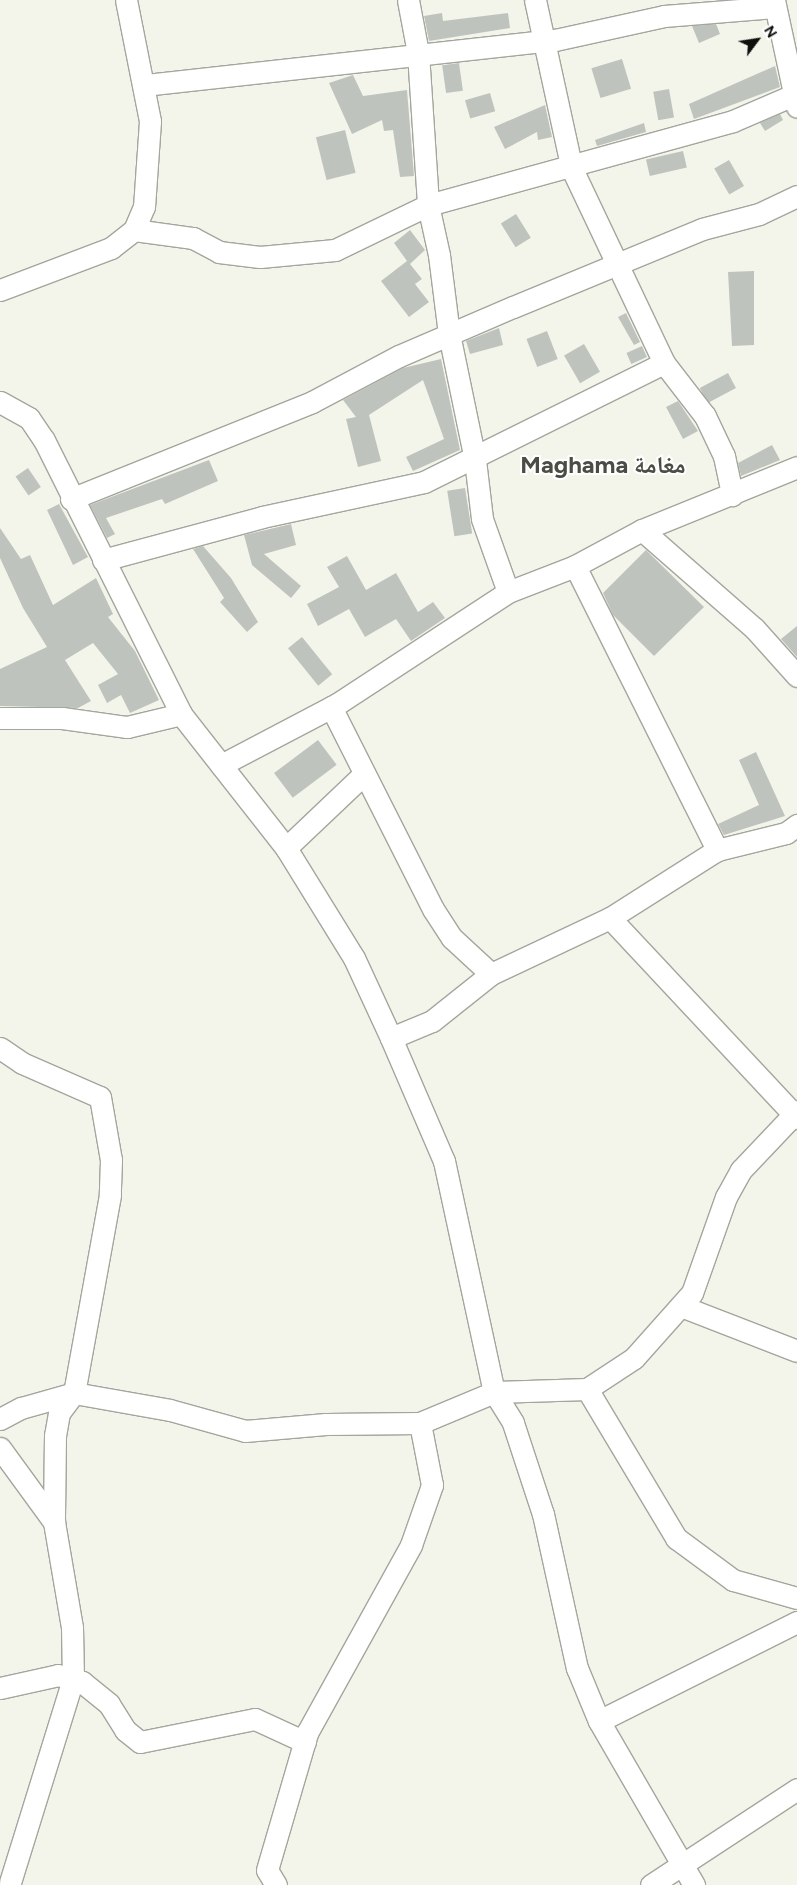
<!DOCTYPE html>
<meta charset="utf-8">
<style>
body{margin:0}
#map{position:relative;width:797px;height:1885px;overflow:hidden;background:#f3f5eb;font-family:Figtree,"Noto Naskh Arabic",sans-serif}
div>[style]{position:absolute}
.building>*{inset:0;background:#bec4bd;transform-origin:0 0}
.roads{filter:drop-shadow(1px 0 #a4a69d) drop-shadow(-1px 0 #a4a69d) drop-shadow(0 1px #a4a69d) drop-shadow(0 -1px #a4a69d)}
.minor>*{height:21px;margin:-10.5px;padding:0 10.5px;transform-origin:10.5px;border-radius:10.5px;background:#fff}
span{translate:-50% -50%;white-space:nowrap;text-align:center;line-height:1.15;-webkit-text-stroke:4px #fff;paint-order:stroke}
.town-label{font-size:24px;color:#4b4d45;font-weight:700}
.north{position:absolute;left:732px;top:15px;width:50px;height:50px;-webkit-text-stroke:4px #fff;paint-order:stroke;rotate:59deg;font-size:14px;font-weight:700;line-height:20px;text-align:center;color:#0f100d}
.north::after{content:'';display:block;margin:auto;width:18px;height:22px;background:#0f100d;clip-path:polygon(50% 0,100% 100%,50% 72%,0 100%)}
</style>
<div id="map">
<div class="building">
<div style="clip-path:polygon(442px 13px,443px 21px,508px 13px,510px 28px,429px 41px,424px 16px)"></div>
<div style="clip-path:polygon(716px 24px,720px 34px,699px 43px,692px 26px)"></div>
<div style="left:622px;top:59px;width:31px;height:32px;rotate:73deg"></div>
<div style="left:459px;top:63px;width:28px;height:17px;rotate:82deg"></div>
<div style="clip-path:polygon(775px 66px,780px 87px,694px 119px,689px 104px)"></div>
<div style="clip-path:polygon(353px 75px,363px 96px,407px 90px,414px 176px,400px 177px,393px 130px,384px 131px,382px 120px,352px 134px,329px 83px)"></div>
<div style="left:669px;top:89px;width:29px;height:16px;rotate:80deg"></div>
<div style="left:490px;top:93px;width:19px;height:26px;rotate:74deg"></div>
<div style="clip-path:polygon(545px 105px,552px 137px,538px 140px,537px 132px,505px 149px,494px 127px)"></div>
<div style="clip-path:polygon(780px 114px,783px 120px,765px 131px,760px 123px)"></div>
<div style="clip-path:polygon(644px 123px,646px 132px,597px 146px,595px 140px)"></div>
<div style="left:345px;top:130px;width:44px;height:30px;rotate:76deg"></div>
<div style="left:683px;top:151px;width:17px;height:38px;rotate:77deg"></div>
<div style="left:729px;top:160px;width:30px;height:17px;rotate:60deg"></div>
<div style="left:516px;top:214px;width:28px;height:18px;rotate:58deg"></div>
<div style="clip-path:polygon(410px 230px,425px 250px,410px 264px,422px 279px,415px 284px,429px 302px,409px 317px,381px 281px,407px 261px,394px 243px)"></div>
<div style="clip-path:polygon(754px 271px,754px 345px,732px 346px,728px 272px)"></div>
<div style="clip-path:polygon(626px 313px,640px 342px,634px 345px,618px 317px)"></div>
<div style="clip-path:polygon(499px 328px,503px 345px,470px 354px,466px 341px)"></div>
<div style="left:547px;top:331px;width:30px;height:22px;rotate:69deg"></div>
<div style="left:584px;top:344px;width:32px;height:23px;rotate:60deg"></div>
<div style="left:642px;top:346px;width:12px;height:17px;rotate:66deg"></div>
<div style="clip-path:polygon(441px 359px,460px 450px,413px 471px,406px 457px,444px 439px,423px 380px,369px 415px,381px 461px,358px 467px,346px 419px,356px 417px,343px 400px,403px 368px)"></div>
<div style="left:728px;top:373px;width:17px;height:32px;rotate:62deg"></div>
<div style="clip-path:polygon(678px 401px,698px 431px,683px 439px,666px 407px)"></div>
<div style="clip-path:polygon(772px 445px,780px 460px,741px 476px,738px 463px)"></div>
<div style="clip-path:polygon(209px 460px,218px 481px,165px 504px,162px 499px,106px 518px,115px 534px,107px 538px,90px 505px)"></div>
<div style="left:28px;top:468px;width:23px;height:15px;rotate:56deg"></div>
<div style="left:465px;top:488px;width:46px;height:18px;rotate:81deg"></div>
<div style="clip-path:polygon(59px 504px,88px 557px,73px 565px,47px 510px)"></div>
<div style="clip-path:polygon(291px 524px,296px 545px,264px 554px,301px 586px,291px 598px,252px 565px,244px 535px)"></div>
<div style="clip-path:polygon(0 528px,21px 559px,30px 555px,53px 605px,96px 578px,113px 614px,108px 617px,135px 651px,159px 700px,130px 713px,121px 695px,107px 703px,98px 685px,118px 674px,93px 643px,65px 660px,91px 701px,78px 708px,0 706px,0 669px,47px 647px,23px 608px,0 558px)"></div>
<div style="clip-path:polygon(203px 546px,231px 578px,258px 622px,247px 632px,220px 602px,224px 598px,193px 549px)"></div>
<div style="clip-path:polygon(646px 550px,704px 607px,654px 656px,613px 615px,603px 593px)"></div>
<div style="clip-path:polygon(347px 556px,366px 590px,396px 573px,418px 612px,433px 602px,445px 618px,411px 641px,396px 619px,365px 637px,349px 609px,318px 626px,307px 604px,339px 587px,327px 567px)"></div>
<div style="clip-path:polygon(797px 626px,797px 657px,781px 639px)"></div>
<div style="left:302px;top:637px;width:48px;height:18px;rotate:51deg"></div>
<div style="left:318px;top:740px;width:31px;height:55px;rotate:53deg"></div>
<div style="clip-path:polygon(756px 752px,785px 816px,724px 835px,718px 824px,759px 805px,739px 760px)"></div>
</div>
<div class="roads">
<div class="minor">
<div style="left:408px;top:0;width:54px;rotate:79.3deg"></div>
<div style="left:418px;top:53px;width:152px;rotate:86.2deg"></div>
<div style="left:428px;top:205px;width:51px;rotate:77.6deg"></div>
<div style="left:439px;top:255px;width:80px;rotate:82.8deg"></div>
<div style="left:449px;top:334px;width:129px;rotate:78.3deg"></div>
<div style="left:475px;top:460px;width:59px;rotate:83.2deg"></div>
<div style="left:482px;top:519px;width:77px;rotate:70.4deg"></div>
<div style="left:535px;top:0;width:173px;rotate:77.7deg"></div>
<div style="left:572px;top:169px;width:215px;rotate:64.6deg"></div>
<div style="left:664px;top:363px;width:67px;rotate:52.3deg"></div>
<div style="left:705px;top:416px;width:44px;rotate:64.6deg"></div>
<div style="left:724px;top:456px;width:40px;rotate:78deg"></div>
<div style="left:774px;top:0;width:109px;rotate:77.9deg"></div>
<div style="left:145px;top:85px;width:412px;rotate:-6.3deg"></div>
<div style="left:555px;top:40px;width:112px;rotate:-12.4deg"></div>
<div style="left:664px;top:16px;width:111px;rotate:-4.6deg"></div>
<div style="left:134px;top:230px;width:60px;rotate:7.7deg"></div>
<div style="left:193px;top:238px;width:30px;rotate:28deg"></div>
<div style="left:219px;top:252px;width:41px;rotate:7deg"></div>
<div style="left:260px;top:257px;width:75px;rotate:-5.3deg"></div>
<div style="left:335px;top:250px;width:103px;rotate:-25.8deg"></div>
<div style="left:428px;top:205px;width:316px;rotate:-15.4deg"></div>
<div style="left:733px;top:121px;width:65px;rotate:-23.4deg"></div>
<div style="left:0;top:290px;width:119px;rotate:-20.7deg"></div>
<div style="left:111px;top:248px;width:29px;rotate:-38deg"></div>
<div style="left:134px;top:230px;width:25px;rotate:-67deg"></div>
<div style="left:144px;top:207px;width:86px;rotate:-86deg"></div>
<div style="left:150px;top:121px;width:123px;rotate:-101.2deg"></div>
<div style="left:0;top:402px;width:33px;rotate:29deg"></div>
<div style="left:29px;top:418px;width:27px;rotate:56deg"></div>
<div style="left:44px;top:440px;width:306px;rotate:63.4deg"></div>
<div style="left:181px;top:714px;width:170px;rotate:51.9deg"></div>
<div style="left:286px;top:848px;width:129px;rotate:58.3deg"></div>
<div style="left:354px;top:958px;width:88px;rotate:65.2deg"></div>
<div style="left:391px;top:1038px;width:134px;rotate:66.7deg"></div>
<div style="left:444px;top:1161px;width:236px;rotate:77.8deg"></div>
<div style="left:494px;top:1392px;width:36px;rotate:58deg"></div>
<div style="left:513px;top:1423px;width:96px;rotate:71.8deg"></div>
<div style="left:543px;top:1514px;width:158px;rotate:77.6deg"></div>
<div style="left:577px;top:1668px;width:57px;rotate:67.5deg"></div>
<div style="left:599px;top:1721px;width:190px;rotate:59.9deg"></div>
<div style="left:71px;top:499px;width:260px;rotate:-21.9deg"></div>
<div style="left:312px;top:402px;width:98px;rotate:-27.9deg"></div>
<div style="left:399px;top:356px;width:124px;rotate:-23.3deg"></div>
<div style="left:513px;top:307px;width:204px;rotate:-22.4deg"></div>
<div style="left:702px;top:229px;width:59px;rotate:-14.7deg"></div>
<div style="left:759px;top:214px;width:42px;rotate:-25.3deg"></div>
<div style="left:642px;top:530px;width:150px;rotate:41.2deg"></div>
<div style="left:755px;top:629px;width:63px;rotate:48.2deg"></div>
<div style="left:103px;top:560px;width:165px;rotate:-15.1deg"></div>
<div style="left:262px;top:517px;width:166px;rotate:-12.2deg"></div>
<div style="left:424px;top:482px;width:268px;rotate:-26.4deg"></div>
<div style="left:575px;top:566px;width:318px;rotate:63.4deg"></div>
<div style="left:331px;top:707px;width:226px;rotate:63.2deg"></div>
<div style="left:433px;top:909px;width:35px;rotate:57deg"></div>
<div style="left:452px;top:938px;width:53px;rotate:42.7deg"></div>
<div style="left:0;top:718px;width:62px"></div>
<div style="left:62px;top:718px;width:66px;rotate:7.9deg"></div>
<div style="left:127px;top:727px;width:56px;rotate:-13.5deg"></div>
<div style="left:221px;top:765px;width:131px;rotate:-27.7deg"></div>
<div style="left:337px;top:704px;width:204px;rotate:-33.2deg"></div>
<div style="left:508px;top:592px;width:72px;rotate:-21.2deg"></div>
<div style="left:575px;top:566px;width:76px;rotate:-28.2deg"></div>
<div style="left:642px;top:530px;width:167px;rotate:-22.1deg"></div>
<div style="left:286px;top:848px;width:108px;rotate:-43.5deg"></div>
<div style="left:610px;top:918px;width:274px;rotate:46.9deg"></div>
<div style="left:391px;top:1038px;width:44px;rotate:-22.5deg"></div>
<div style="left:432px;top:1021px;width:75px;rotate:-38.5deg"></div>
<div style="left:491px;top:974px;width:132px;rotate:-25.2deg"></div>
<div style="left:610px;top:918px;width:127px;rotate:-32.4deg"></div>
<div style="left:717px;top:850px;width:71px;rotate:-13.8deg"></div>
<div style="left:786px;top:833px;width:14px;rotate:-36deg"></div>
<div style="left:0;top:1048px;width:27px;rotate:34deg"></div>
<div style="left:22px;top:1063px;width:85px;rotate:23.6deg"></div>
<div style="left:100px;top:1097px;width:64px;rotate:80.1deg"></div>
<div style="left:111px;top:1160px;width:35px;rotate:92deg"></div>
<div style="left:110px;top:1195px;width:201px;rotate:100.3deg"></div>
<div style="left:74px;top:1393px;width:25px;rotate:127deg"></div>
<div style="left:59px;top:1413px;width:22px;rotate:100deg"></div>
<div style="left:55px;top:1435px;width:87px;rotate:90.7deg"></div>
<div style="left:54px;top:1522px;width:107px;rotate:80.3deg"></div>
<div style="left:72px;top:1627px;width:52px;rotate:88.9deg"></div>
<div style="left:73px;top:1679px;width:213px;rotate:107.2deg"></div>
<div style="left:681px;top:1306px;width:124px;rotate:21.2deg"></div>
<div style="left:587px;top:1389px;width:174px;rotate:59.1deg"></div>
<div style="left:676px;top:1538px;width:71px;rotate:36.4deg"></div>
<div style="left:733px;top:1580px;width:66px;rotate:15.7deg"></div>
<div style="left:0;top:1419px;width:24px;rotate:-28deg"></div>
<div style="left:21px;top:1408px;width:55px;rotate:-15.8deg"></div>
<div style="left:74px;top:1393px;width:97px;rotate:10deg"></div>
<div style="left:170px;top:1410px;width:78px;rotate:15.6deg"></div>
<div style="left:245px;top:1431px;width:81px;rotate:-4.9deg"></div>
<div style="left:326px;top:1424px;width:94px;rotate:-0.6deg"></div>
<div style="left:420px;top:1423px;width:80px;rotate:-22.7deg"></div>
<div style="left:494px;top:1392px;width:93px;rotate:-1.8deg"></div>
<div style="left:587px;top:1389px;width:56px;rotate:-33.4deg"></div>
<div style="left:634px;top:1358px;width:87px;rotate:-48.3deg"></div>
<div style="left:692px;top:1293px;width:102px;rotate:-70.5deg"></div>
<div style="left:726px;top:1197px;width:31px;rotate:-61deg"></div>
<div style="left:741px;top:1170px;width:81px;rotate:-46.5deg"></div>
<div style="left:0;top:1448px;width:92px;rotate:53.9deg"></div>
<div style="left:0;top:1688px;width:59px;rotate:-12.6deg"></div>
<div style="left:58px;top:1675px;width:25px;rotate:16deg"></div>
<div style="left:82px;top:1682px;width:35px;rotate:39deg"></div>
<div style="left:109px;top:1704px;width:31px;rotate:58deg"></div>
<div style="left:125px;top:1730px;width:19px;rotate:39deg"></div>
<div style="left:140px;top:1742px;width:117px;rotate:-11.3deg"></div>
<div style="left:255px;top:1719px;width:55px;rotate:24.7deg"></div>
<div style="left:599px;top:1721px;width:221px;rotate:-26.6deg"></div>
<div style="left:276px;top:1885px;width:17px;rotate:-121deg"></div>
<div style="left:267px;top:1870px;width:143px;rotate:-73.7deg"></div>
<div style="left:307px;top:1733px;width:215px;rotate:-61deg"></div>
<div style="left:411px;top:1545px;width:64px;rotate:-70.7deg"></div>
<div style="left:432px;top:1485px;width:63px;rotate:-101deg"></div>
<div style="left:651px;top:1885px;width:175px;rotate:-33.3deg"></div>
</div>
</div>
<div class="town-label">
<span style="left:603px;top:465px">Maghama مغامة</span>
</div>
<div class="north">N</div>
</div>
